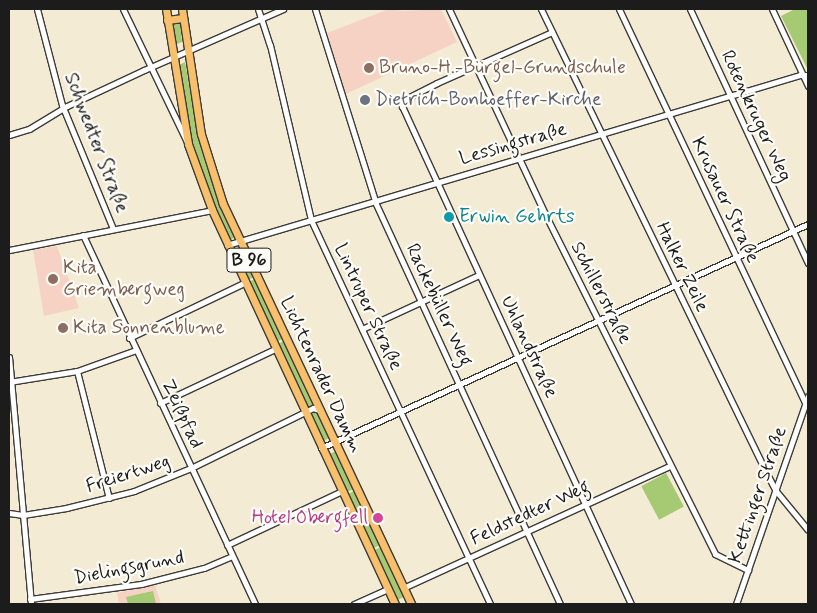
<!DOCTYPE html>
<meta charset="utf-8">
<style>
body{margin:0}
#map{position:relative;width:817px;height:613px;overflow:hidden;background:#f4ebd4;font-family:Mynerve,sans-serif}
div>[style]{position:absolute}
.built>*{inset:0;background:#f6d2c4}
.green>*{inset:0;background:#a6c973;transform-origin:0 0}
.roads{filter:drop-shadow(1px 0 #3c3b38) drop-shadow(-1px 0 #3c3b38) drop-shadow(0 1px #3c3b38) drop-shadow(0 -1px #3c3b38)}
.minor>*{height:5px;margin:-2.5px;padding:0 2.5px;transform-origin:2.5px;border-radius:2.5px;background:#fff}
.major>*{height:7px;margin:-3.5px;padding:0 3.5px;transform-origin:3.5px;border-radius:3.5px;background:#f8bf6c}
.dots>*{width:14px;height:14px;translate:-50% -50%;box-sizing:border-box;border:2px solid #fdfcf7;border-radius:50%}
span{translate:-50% -50%;white-space:nowrap;text-align:center;line-height:1.15;-webkit-text-stroke:4.5px #fdfcf7;paint-order:stroke}
.shield-label span{padding:1px 4px;background:#fdfcf7;border:1px solid;border-radius:4px;-webkit-text-stroke-width:0}
.shield-label{font-size:18px;color:#1c1c1c;font-weight:700}
.education-label{font-size:19px;color:#785e54}
.left{translate:0 -50%;text-align:left}
.worship-label{font-size:19px;color:#5b616d}
.street-label{font-size:19px;color:#1c1c1c}
.culture-label{font-size:19px;color:#0d838f}
.hotel-label{font-size:19px;color:#b23c85}
.right{translate:-100% -50%;text-align:right}
.frame{position:absolute;inset:0;border:10px solid #1c1c1c;pointer-events:none}
</style>
<div id="map">
<div class="built">
<div style="clip-path:polygon(389px 9px,403px 11px,441px 9px,457px 42px,346px 94px,327px 33px)"></div>
<div style="clip-path:polygon(57px 246px,79px 308px,44px 316px,33px 250px)"></div>
<div style="clip-path:polygon(155px 585px,161px 604px,119px 604px,117px 593px)"></div>
</div>
<div class="green">
<div style="clip-path:polygon(795px 9px,808px 9px,808px 70px,781px 16px)"></div>
<div style="clip-path:polygon(171px 22px,180px 22px,182px 42px,174px 45px)"></div>
<div style="clip-path:polygon(185px 62px,196px 124px,235px 237px,229px 241px,195px 155px,186px 124px,177px 66px)"></div>
<div style="left:241px;top:249px;width:31px;height:9px;rotate:65deg"></div>
<div style="left:255px;top:279px;width:66px;height:9px;rotate:65deg"></div>
<div style="left:284px;top:341px;width:107px;height:9px;rotate:65deg"></div>
<div style="left:336px;top:451px;width:42px;height:9px;rotate:66deg"></div>
<div style="left:666px;top:473px;width:38px;height:28px;rotate:62deg"></div>
<div style="left:354px;top:491px;width:60px;height:9px;rotate:64deg"></div>
<div style="left:381px;top:547px;width:55px;height:9px;rotate:65deg"></div>
<div style="clip-path:polygon(153px 591px,156px 604px,128px 604px,126px 597px)"></div>
</div>
<div class="roads">
<div class="minor">
<div style="left:37px;top:9px;width:99px;rotate:75.4deg"></div>
<div style="left:62px;top:105px;width:134px;rotate:67.6deg"></div>
<div style="left:123px;top:9px;width:150px;rotate:64.3deg"></div>
<div style="left:258px;top:9px;width:38px;rotate:72deg"></div>
<div style="left:270px;top:45px;width:180px;rotate:76.8deg"></div>
<div style="left:311px;top:220px;width:424px;rotate:65deg"></div>
<div style="left:315px;top:9px;width:204px;rotate:72.6deg"></div>
<div style="left:376px;top:204px;width:440px;rotate:65.3deg"></div>
<div style="left:449px;top:9px;width:226px;rotate:64.9deg"></div>
<div style="left:545px;top:214px;width:380px;rotate:63.4deg"></div>
<div style="left:715px;top:554px;width:37px;rotate:26deg"></div>
<div style="left:541px;top:9px;width:519px;rotate:64.08deg"></div>
<div style="left:768px;top:476px;width:17px;rotate:62deg"></div>
<div style="left:776px;top:491px;width:50px;rotate:50.6deg"></div>
<div style="left:619px;top:9px;width:437px;rotate:64.7deg"></div>
<div style="left:690px;top:9px;width:280px;rotate:65.1deg"></div>
<div style="left:772px;top:9px;width:85px;rotate:64.9deg"></div>
<div style="left:552px;top:32px;width:126px;rotate:156.1deg"></div>
<div style="left:437px;top:83px;width:36px;rotate:153deg"></div>
<div style="left:405px;top:99px;width:8px;rotate:113deg"></div>
<div style="left:402px;top:106px;width:548px;rotate:65.31deg"></div>
<div style="left:9px;top:135px;width:21px;rotate:-17deg"></div>
<div style="left:29px;top:129px;width:44px;rotate:-31.2deg"></div>
<div style="left:67px;top:106px;width:85px;rotate:-25.1deg"></div>
<div style="left:144px;top:70px;width:152px;rotate:-23.7deg"></div>
<div style="left:83px;top:235px;width:407px;rotate:65deg"></div>
<div style="left:227px;top:245px;width:598px;rotate:-16.52deg"></div>
<div style="left:800px;top:75px;width:8px"></div>
<div style="left:9px;top:250px;width:207px;rotate:-11.1deg"></div>
<div style="left:362px;top:329px;width:129px;rotate:-24.8deg"></div>
<div style="left:129px;top:338px;width:127px;rotate:-25.6deg"></div>
<div style="left:9px;top:357px;width:248px;rotate:84.9deg"></div>
<div style="left:77px;top:371px;width:131px;rotate:75.9deg"></div>
<div style="left:9px;top:382px;width:69px;rotate:-9.2deg"></div>
<div style="left:77px;top:371px;width:63px;rotate:-19.6deg"></div>
<div style="left:160px;top:403px;width:127px;rotate:-25.2deg"></div>
<div style="left:321px;top:448px;width:536px;rotate:-24.7deg"></div>
<div style="left:9px;top:513px;width:14px;rotate:8deg"></div>
<div style="left:23px;top:515px;width:44px;rotate:-9.2deg"></div>
<div style="left:66px;top:508px;width:70px;rotate:-14deg"></div>
<div style="left:134px;top:491px;width:61px;rotate:-22deg"></div>
<div style="left:191px;top:468px;width:136px;rotate:-26.2deg"></div>
<div style="left:313px;top:408px;width:6px;rotate:18deg"></div>
<div style="left:227px;top:545px;width:127px;rotate:-25.2deg"></div>
<div style="left:403px;top:588px;width:294px;rotate:-24.6deg"></div>
<div style="left:30px;top:599px;width:112px;rotate:-7.7deg"></div>
<div style="left:141px;top:584px;width:65px;rotate:-14.3deg"></div>
<div style="left:204px;top:568px;width:30px;rotate:-23deg"></div>
<div style="left:354px;top:604px;width:36px;rotate:-24deg"></div>
<div style="left:736px;top:604px;width:220px;rotate:-70.9deg"></div>
</div>
<div class="major">
<div style="left:166px;top:9px;width:137px;rotate:80.7deg"></div>
<div style="left:188px;top:144px;width:70px;rotate:70deg"></div>
<div style="left:212px;top:210px;width:434px;rotate:65.1deg"></div>
<div style="left:182px;top:9px;width:126px;rotate:81.4deg"></div>
<div style="left:201px;top:134px;width:73px;rotate:72.6deg"></div>
<div style="left:223px;top:204px;width:442px;rotate:64.8deg"></div>
<div style="left:167px;top:20px;width:16px;rotate:-7deg"></div>
</div>
</div>
<div class="dots">
<div style="left:369px;top:68px;background:#8d6e63"></div>
<div style="left:365px;top:100px;background:#6b7280"></div>
<div style="left:449px;top:217px;background:#0f9aa8"></div>
<div style="left:53px;top:279px;background:#8d6e63"></div>
<div style="left:63px;top:328px;background:#8d6e63"></div>
<div style="left:378px;top:518px;background:#d1479c"></div>
</div>
<div class="shield-label">
<span style="left:249px;top:260px">B 96</span>
</div>
<div class="education-label">
<span class="left" style="left:379px;top:68px">Bruno-H.-Bürgel-Grundschule</span>
<span class="left" style="left:63px;top:279px">Kita<br>Griembergweg</span>
<span class="left" style="left:73px;top:328px">Kita Sonnenblume</span>
</div>
<div class="worship-label">
<span class="left" style="left:375px;top:100px">Dietrich-Bonhoeffer-Kirche</span>
</div>
<div class="street-label">
<span style="left:756px;top:116px;rotate:65deg">Rotenkruger Weg</span>
<span style="left:96px;top:143px;rotate:69deg">Schwedter Straße</span>
<span style="left:513px;top:144px;rotate:-16deg">Lessingstraße</span>
<span style="left:725px;top:200px;rotate:65deg">Krusauer Straße</span>
<span style="left:682px;top:267px;rotate:64deg">Halker Zeile</span>
<span style="left:601px;top:293px;rotate:63deg">Schillerstraße</span>
<span style="left:439px;top:305px;rotate:65deg">Rackebüller Weg</span>
<span style="left:368px;top:307px;rotate:65deg">Lintruper Straße</span>
<span style="left:529px;top:347px;rotate:65deg">Uhlandstraße</span>
<span style="left:321px;top:375px;rotate:65deg">Lichtenrader Damm</span>
<span style="left:182px;top:414px;rotate:65deg">Zeißpfad</span>
<span style="left:128px;top:474px;rotate:-18deg">Freiertweg</span>
<span style="left:758px;top:495px;rotate:-71deg">Kettinger Straße</span>
<span style="left:530px;top:513px;rotate:-25deg">Feldstedter Weg</span>
<span style="left:129px;top:568px;rotate:-11deg">Dielingsgrund</span>
</div>
<div class="culture-label">
<span class="left" style="left:459px;top:217px">Erwin Gehrts</span>
</div>
<div class="hotel-label">
<span class="right" style="left:368px;top:518px">Hotel Obergfell</span>
</div>
<div class="frame"></div>
</div>
